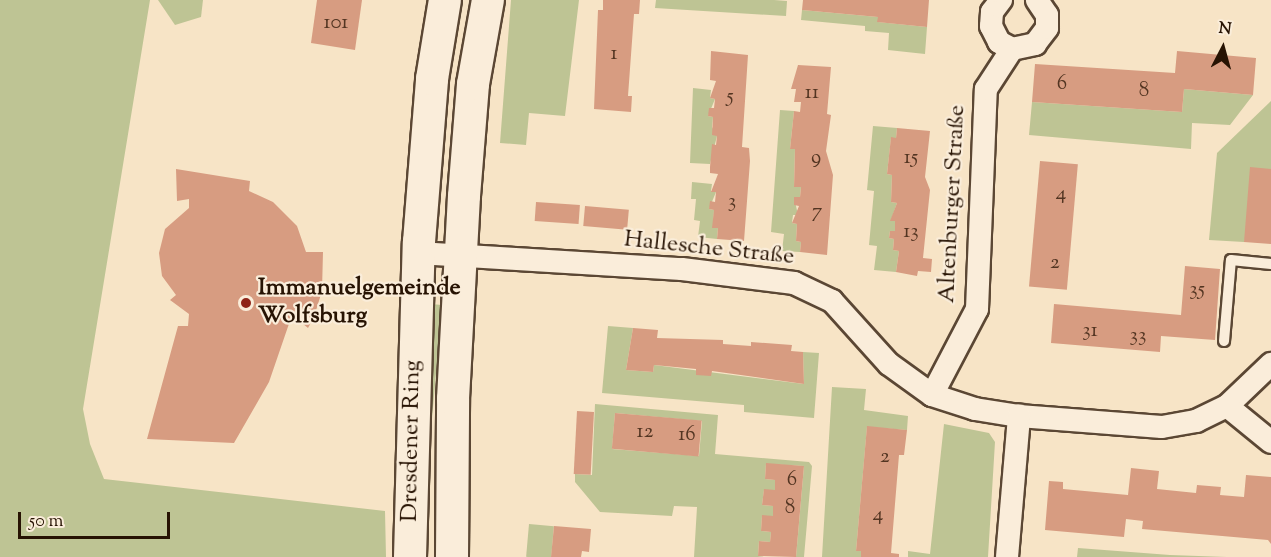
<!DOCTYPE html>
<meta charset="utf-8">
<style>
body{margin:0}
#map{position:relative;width:1271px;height:557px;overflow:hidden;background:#f7e4c6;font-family:"Sorts Mill Goudy",serif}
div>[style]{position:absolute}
.green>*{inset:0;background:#bec494;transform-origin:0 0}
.building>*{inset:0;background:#d79c81;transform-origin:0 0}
.roads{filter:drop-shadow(2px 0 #5b4734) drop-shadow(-2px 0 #5b4734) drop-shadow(0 2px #5b4734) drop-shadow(0 -2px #5b4734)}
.lane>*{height:10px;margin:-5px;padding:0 5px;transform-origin:5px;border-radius:5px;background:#faedda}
.street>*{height:22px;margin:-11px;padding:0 11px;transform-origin:11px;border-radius:11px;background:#faedda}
.secondary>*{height:32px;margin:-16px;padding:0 16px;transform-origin:16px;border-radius:16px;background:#faedda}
.dots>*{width:16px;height:16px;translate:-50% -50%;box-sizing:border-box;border:3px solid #faedda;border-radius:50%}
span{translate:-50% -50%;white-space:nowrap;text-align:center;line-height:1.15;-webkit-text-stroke:4.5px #faedda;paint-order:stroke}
.number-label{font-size:21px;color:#533522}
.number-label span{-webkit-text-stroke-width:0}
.street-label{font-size:24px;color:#271303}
.poi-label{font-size:24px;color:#271303;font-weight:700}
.left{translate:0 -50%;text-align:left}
.north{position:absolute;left:1193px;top:18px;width:60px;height:60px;-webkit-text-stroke:4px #faedda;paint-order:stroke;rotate:6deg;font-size:16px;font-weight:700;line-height:24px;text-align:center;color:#271303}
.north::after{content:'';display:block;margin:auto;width:21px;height:27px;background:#271303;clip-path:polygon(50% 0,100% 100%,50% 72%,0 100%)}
.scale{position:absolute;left:18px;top:512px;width:152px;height:27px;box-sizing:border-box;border:3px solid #271303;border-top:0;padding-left:8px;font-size:18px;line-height:21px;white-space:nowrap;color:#271303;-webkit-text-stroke:4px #faedda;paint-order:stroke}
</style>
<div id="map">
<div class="green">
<div style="clip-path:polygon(0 0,150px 0,83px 409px,90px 444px,104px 479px,385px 511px,386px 557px,0 557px)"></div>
<div style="clip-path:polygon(158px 0,203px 0,201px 17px,175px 25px)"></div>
<div style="clip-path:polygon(511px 0,579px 0,565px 116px,529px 113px,526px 145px,500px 143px)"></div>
<div style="clip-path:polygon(656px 0,774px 0,787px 1px,786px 16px,655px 8px)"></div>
<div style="clip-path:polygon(802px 10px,878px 17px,878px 22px,927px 27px,925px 54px,888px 50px,889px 33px,865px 31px,865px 26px,801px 20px)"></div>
<div style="clip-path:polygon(693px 88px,711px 90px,710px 98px,715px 99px,708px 116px,713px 117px,712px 127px,717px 136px,710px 164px,690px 163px)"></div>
<div style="clip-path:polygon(1184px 89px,1253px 95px,1230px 125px,1192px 123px,1191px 149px,1029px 135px,1032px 102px,1182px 112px)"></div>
<div style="clip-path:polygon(1271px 101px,1271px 169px,1244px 242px,1209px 240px,1217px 153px)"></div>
<div style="clip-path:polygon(780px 110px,794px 111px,790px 149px,795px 149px,794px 186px,801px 187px,800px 197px,794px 197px,798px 215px,793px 215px,792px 223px,797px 224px,796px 241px,801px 242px,800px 252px,782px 251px,784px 234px,771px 232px)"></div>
<div style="clip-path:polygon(873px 126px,897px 128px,896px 138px,891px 138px,887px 174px,892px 175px,891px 202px,897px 203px,891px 220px,895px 221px,895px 231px,890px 231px,889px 238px,894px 239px,893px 250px,899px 251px,896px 272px,874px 270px,877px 246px,869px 245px,874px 191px,867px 190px)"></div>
<div style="clip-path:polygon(692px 182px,712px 184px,711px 191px,716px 192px,709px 209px,714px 210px,713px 228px,718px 228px,717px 239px,698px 237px,700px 221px,694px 220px,696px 199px,691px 199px)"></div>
<div style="left:431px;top:304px;width:11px;height:253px;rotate:5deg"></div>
<div style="clip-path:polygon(608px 326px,633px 328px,626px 370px,653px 372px,654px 365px,804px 384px,803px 352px,819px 353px,814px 418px,744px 412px,744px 405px,602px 393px)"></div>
<div style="clip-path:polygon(832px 387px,866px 389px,864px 410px,908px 416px,907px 430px,867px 427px,856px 551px,861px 551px,861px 557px,822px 557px)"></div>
<div style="clip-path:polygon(evenodd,595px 404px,718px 415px,715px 454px,809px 462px,812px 466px,804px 557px,796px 557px,804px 466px,766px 464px,765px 479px,775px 480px,775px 490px,764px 490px,762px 505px,773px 506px,773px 516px,762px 516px,761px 531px,771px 532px,770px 542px,759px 541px,758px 556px,764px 557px,694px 557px,697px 507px,674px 506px,672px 516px,600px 512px,575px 482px,575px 474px,592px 475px,595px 404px,615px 413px,702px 421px,699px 456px,612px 449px,615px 413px)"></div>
<div style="clip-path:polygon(944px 424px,989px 433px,995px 442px,988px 557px,908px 557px,908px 551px,930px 554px)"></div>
<div style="left:529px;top:524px;width:25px;height:33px;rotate:5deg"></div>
<div style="clip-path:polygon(1078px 548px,1170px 555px,1227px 557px,1077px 557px)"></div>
</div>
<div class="building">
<div style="clip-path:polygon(317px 0,362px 0,355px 50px,311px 43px)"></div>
<div style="clip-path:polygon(603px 0,640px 0,639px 14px,634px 14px,628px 96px,632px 96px,631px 112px,594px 109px,598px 10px,603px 10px)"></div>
<div style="clip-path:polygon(803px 0,929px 0,927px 27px,877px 22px,878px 17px,802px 10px)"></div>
<div style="clip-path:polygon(711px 51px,748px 55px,742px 147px,749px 148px,750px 161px,744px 241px,717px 239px,718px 228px,712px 228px,714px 210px,709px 209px,710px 201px,715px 202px,716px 192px,711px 192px,718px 174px,710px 173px,710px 167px,712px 144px,716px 145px,717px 136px,712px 135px,713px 117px,708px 116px,709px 108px,714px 108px,715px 99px,710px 98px,716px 81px,710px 80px)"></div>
<div style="clip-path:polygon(1177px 51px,1256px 58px,1253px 95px,1184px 89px,1182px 112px,1032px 102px,1035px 64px,1175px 73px)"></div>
<div style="clip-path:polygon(798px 65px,831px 67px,827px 114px,831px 115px,826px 151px,833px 175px,827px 255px,800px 252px,801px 242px,796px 241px,797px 224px,792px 223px,799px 206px,794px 205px,794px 197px,800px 197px,801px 187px,794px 187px,795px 149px,790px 149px,794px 111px,800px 112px,801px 102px,794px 102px,796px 89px,791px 89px)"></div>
<div style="clip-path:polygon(897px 128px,930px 131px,925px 177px,930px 190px,923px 258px,932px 259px,931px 272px,918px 271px,917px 276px,896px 272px,899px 251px,893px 250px,894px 239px,889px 238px,890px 231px,895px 231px,895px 221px,890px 221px,897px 203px,891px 202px,892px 175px,887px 174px,891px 137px,896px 138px)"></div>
<div style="left:1040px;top:161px;width:38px;height:126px;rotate:5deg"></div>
<div style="clip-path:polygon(1250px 167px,1271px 169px,1271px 244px,1244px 242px)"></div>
<div style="clip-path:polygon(176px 169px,250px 181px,249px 191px,273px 202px,297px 226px,306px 252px,323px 252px,322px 291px,314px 317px,308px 328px,292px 315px,269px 382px,234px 443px,147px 439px,178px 326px,188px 326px,189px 314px,170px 300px,176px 295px,162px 276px,159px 253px,165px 229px,189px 208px,189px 199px,177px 201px)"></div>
<div style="left:536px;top:202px;width:44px;height:19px;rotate:4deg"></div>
<div style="left:585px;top:206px;width:44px;height:20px;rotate:5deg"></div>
<div style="clip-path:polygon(1185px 266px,1220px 269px,1215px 340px,1161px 336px,1160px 352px,1051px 343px,1054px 304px,1181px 315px)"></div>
<div style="clip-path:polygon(633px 328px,658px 330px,657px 338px,723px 340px,723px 344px,751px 346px,751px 342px,792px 345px,791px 351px,803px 352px,804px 384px,712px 371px,711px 376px,696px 375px,696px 369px,654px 365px,653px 372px,626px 370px)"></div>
<div style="left:577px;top:411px;width:17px;height:63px;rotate:3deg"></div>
<div style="left:615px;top:413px;width:87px;height:36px;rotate:5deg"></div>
<div style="clip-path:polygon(867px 426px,907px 430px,904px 455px,899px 455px,891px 553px,899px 554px,899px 557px,861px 557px,861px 551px,856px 551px)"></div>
<div style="clip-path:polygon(766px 463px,804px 466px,796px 557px,758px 556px,759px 541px,770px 542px,771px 532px,761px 531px,762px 515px,773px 516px,773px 506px,762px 505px,764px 489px,775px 490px,775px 480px,765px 479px)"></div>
<div style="clip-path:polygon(1131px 468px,1159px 471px,1157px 489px,1196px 493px,1197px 485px,1221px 487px,1220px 495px,1244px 497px,1246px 475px,1271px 477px,1271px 544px,1268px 540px,1142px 529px,1143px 521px,1126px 519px,1124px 537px,1045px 530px,1049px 481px,1063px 482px,1063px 489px,1128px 495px)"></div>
<div style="clip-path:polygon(554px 526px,591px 529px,589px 552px,582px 551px,581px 557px,551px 557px)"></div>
</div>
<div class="roads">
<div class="lane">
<div style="left:1224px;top:341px;width:81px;rotate:-85.1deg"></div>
<div style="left:1231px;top:260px;width:40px;rotate:5.7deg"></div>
</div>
<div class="street">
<div style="left:1001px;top:0;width:15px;rotate:127deg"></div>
<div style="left:992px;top:12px;width:14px;rotate:94deg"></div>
<div style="left:991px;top:26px;width:18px;rotate:63deg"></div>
<div style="left:999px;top:42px;width:15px;rotate:28deg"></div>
<div style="left:1012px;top:49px;width:24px;rotate:-12deg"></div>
<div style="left:1035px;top:44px;width:20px;rotate:-53deg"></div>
<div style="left:1047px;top:28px;width:13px;rotate:-90deg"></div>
<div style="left:1047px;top:15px;width:18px;rotate:-124deg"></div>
<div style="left:418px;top:253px;width:264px;rotate:3.5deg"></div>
<div style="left:682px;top:269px;width:113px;rotate:7.1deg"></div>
<div style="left:794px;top:283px;width:42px;rotate:25.3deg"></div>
<div style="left:832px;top:301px;width:85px;rotate:47.9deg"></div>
<div style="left:889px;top:364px;width:53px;rotate:35.8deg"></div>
<div style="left:932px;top:395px;width:45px;rotate:18deg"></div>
<div style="left:975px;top:409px;width:45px;rotate:9deg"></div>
<div style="left:1019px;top:416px;width:143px;rotate:4.4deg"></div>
<div style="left:1162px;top:427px;width:35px;rotate:-10deg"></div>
<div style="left:1196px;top:421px;width:34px;rotate:-26deg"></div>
<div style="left:1227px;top:406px;width:61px;rotate:-43.7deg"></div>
<div style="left:932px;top:395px;width:97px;rotate:-62.4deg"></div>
<div style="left:977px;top:309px;width:220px;rotate:-87.7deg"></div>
<div style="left:986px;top:89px;width:48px;rotate:-57deg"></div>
<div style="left:1227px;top:406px;width:57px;rotate:39.3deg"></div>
<div style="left:1007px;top:557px;width:142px;rotate:-85.1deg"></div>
</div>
<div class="secondary">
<div style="left:410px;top:557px;width:315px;rotate:-88.4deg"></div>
<div style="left:419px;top:242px;width:164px;rotate:-85.4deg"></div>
<div style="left:432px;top:79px;width:80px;rotate:-80.7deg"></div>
<div style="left:452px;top:557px;width:158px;rotate:-89.6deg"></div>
<div style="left:453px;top:399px;width:203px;rotate:-86.9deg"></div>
<div style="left:464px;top:196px;width:112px;rotate:-85.4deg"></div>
<div style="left:473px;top:84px;width:85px;rotate:-79.9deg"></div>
</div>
</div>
<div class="dots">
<div style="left:246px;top:303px;background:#8f2418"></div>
</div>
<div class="number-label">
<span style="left:336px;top:23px">101</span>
<span style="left:614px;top:54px">1</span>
<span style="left:1062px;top:84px">6</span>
<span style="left:1144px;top:91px">8</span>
<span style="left:812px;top:93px">11</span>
<span style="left:730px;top:97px">5</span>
<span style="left:816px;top:158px">9</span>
<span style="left:911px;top:158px">15</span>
<span style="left:1061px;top:194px">4</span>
<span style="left:732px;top:202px">3</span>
<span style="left:817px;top:212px">7</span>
<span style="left:911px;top:232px">13</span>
<span style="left:1055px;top:263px">2</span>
<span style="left:1197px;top:290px">35</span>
<span style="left:1090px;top:331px">31</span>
<span style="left:1138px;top:336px">33</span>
<span style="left:645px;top:432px">12</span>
<span style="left:687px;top:435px">16</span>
<span style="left:885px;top:457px">2</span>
<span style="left:792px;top:480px">6</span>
<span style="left:790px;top:508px">8</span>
<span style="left:878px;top:515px">4</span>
</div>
<div class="street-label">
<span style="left:953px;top:204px;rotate:-87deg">Altenburger Straße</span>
<span style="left:709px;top:249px;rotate:6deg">Hallesche Straße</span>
<span style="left:412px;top:441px;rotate:-89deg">Dresdener Ring</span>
</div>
<div class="poi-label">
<span class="left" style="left:258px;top:303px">Immanuelgemeinde<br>Wolfsburg</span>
</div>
<div class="north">N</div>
<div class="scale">50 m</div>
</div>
